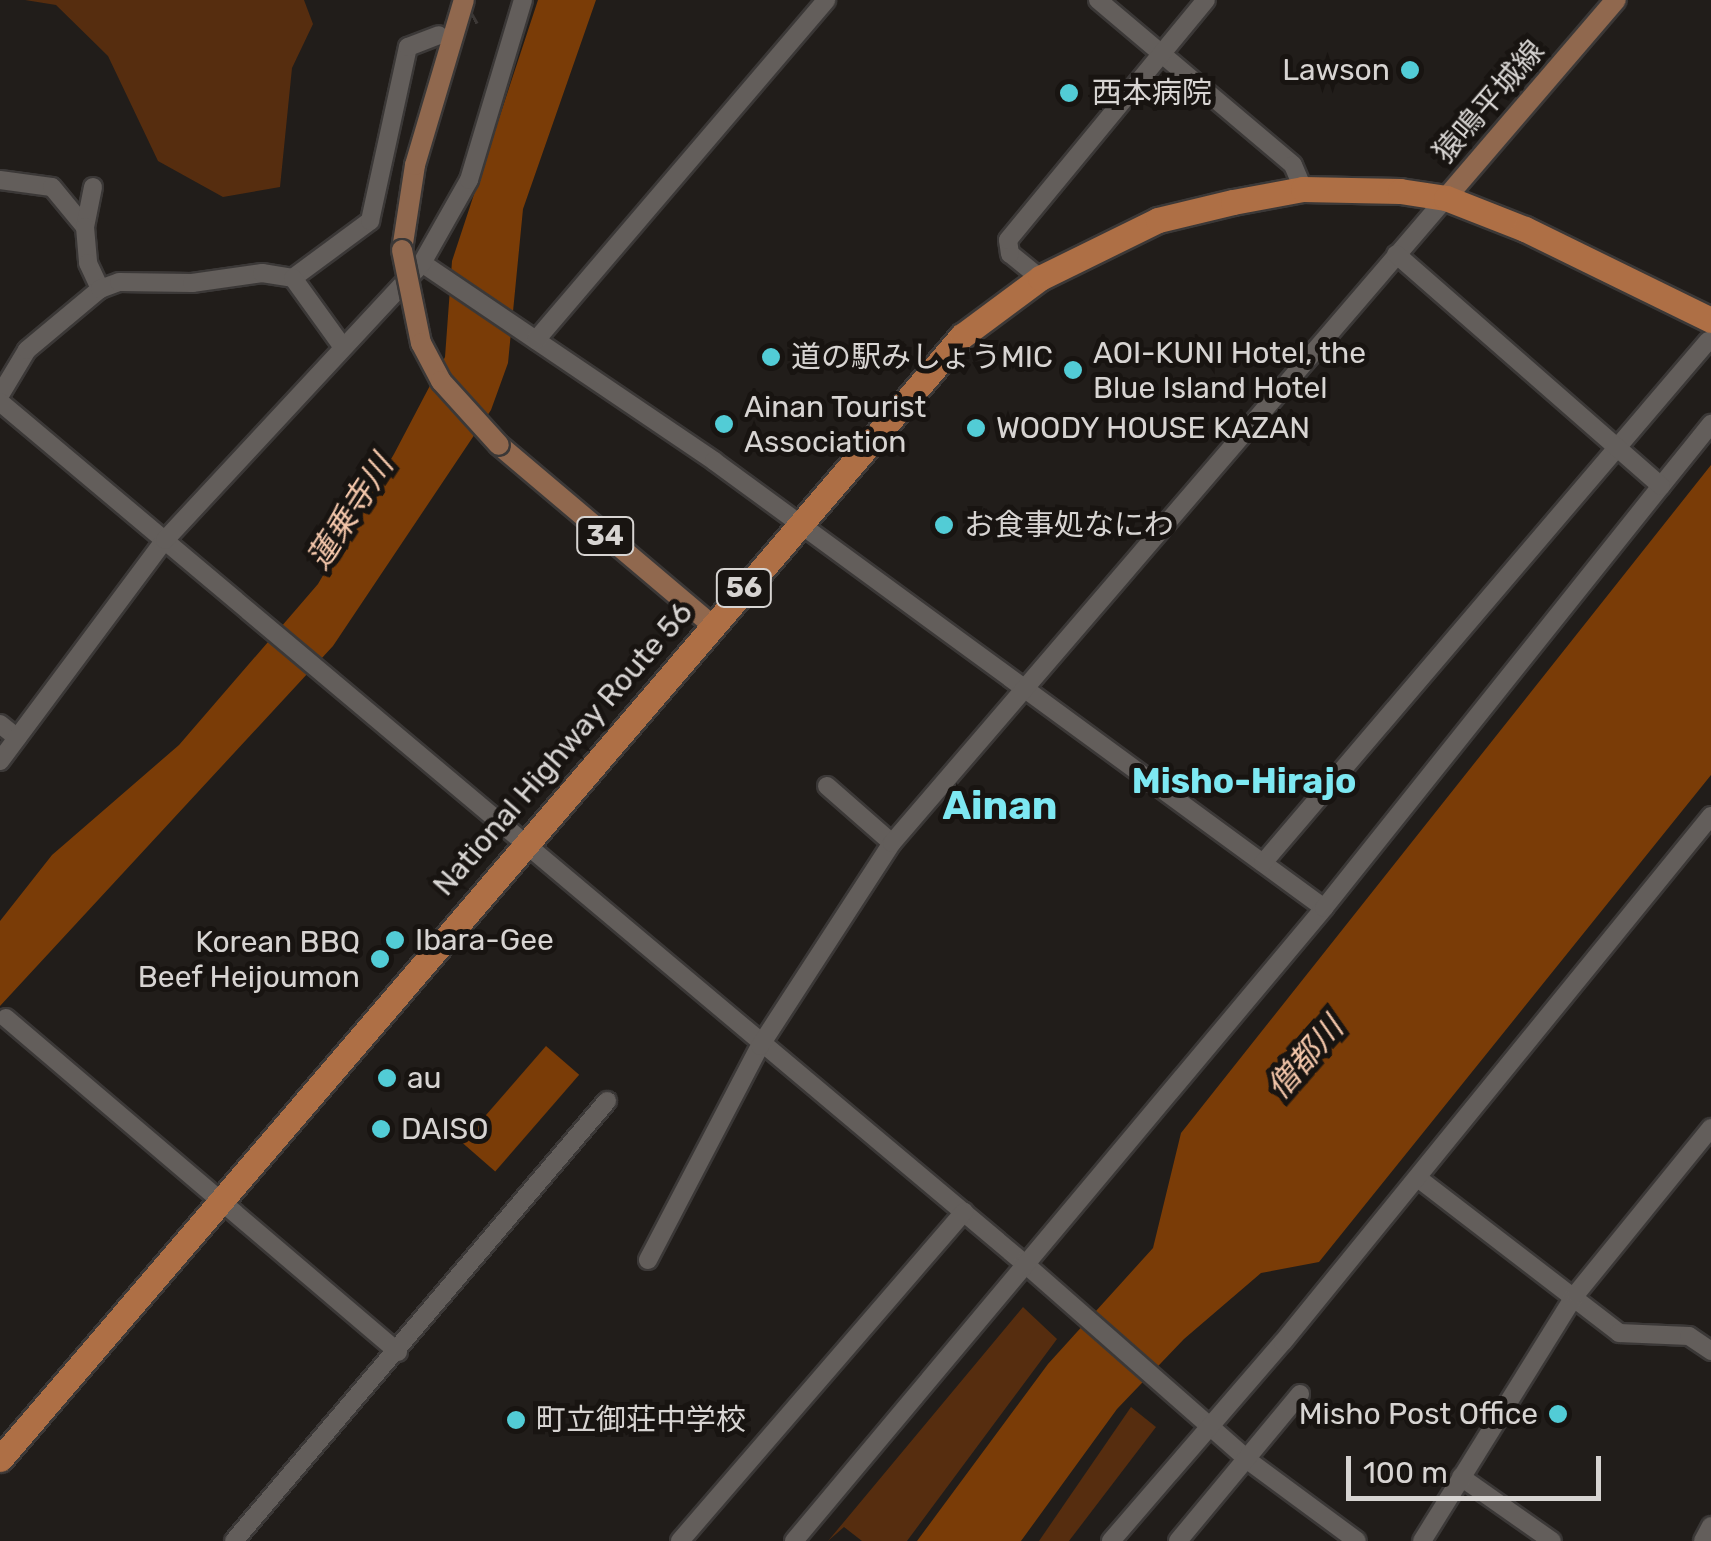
<!DOCTYPE html>
<meta charset="utf-8">
<style>
body{margin:0}
#map{position:relative;width:1711px;height:1541px;overflow:hidden;background:#211d1a;font-family:Rubik,"Noto Sans JP",sans-serif}
div>[style]{position:absolute}
.green>*{inset:0;background:#562d0f}
.water>*{inset:0;background:#7a3c07;transform-origin:0 0}
.minor-tunnel>*{height:18px;margin-top:-9px;transform-origin:0;background:repeating-linear-gradient(90deg,#3c3836 0 18px,transparent 0 27px)}
.roads{filter:drop-shadow(2px 0 #3b3837) drop-shadow(-2px 0 #3b3837) drop-shadow(0 2px #3b3837) drop-shadow(0 -2px #3b3837)}
.minor>*{height:18px;margin:-9px;padding:0 9px;transform-origin:9px;border-radius:9px;background:#635e5b}
.major>*{height:20px;margin:-10px;padding:0 10px;transform-origin:10px;border-radius:10px;background:#90684e}
.highway>*{height:25px;margin:-12.5px;padding:0 12.5px;transform-origin:12.5px;border-radius:12.5px;background:#ae6f45}
.bridges{filter:drop-shadow(2px 0 #3b3837) drop-shadow(-2px 0 #3b3837) drop-shadow(0 2px #3b3837) drop-shadow(0 -2px #3b3837)}
.major-bridge>*{height:20px;margin:-10px;padding:0 10px;transform-origin:10px;border-radius:10px;background:#90684e}
.dots>*{width:28px;height:28px;translate:-50% -50%;box-sizing:border-box;border:5px solid #181411;border-radius:50%}
span{translate:-50% -50%;white-space:nowrap;text-align:center;line-height:1.15;-webkit-text-stroke:10px #181411;paint-order:stroke}
.shield-label span{padding:2px 8px;background:#181411;border:2px solid;border-radius:8px;-webkit-text-stroke-width:0}
.shield-label{font-size:28px;color:#d7d4d2;font-weight:700}
.poi-label{font-size:30px;color:#d7d4d2}
.right{translate:-100% -50%;text-align:right}
.left{translate:0 -50%;text-align:left}
.street-label{font-size:30px;color:#d7d4d2}
.water-label{font-size:32px;color:#f2c5a9;font-style:italic}
.quarter-label{font-size:35px;color:#7de8f2;font-weight:700}
.district-label{font-size:40px;color:#7de8f2;font-weight:700}
.scale{position:absolute;left:1346px;top:1456px;width:255px;height:45px;box-sizing:border-box;border:5px solid #d7d4d2;border-top:0;padding-left:12px;font-size:30px;line-height:35px;white-space:nowrap;color:#d7d4d2;-webkit-text-stroke:8px #181411;paint-order:stroke}
</style>
<div id="map">
<div class="green">
<div style="clip-path:polygon(25px 0,304px 0,313px 24px,292px 68px,280px 187px,223px 197px,158px 161px,108px 56px,56px 5px)"></div>
<div style="clip-path:polygon(1023px 1307px,1057px 1339px,907px 1541px,862px 1541px,844px 1527px,828px 1541px)"></div>
<div style="clip-path:polygon(1131px 1407px,1156px 1427px,1069px 1541px,1039px 1541px)"></div>
</div>
<div class="water">
<div style="clip-path:polygon(538px 0,596px 0,523px 209px,508px 363px,491px 410px,333px 646px,0 1006px,0 921px,52px 855px,179px 745px,318px 584px,394px 454px,445px 357px,452px 261px)"></div>
<div style="clip-path:polygon(1711px 465px,1711px 775px,1319px 1262px,1261px 1273px,1184px 1339px,1117px 1409px,1021px 1541px,917px 1541px,1048px 1364px,1153px 1248px,1181px 1133px)"></div>
<div style="left:546px;top:1046px;width:44px;height:128px;rotate:41deg"></div>
</div>
<div class="minor-tunnel">
<div style="left:448px;top:30px;width:30px;rotate:-30deg"></div>
</div>
<div class="roads">
<div class="minor">
<div style="left:1098px;top:0;width:255px;rotate:40.2deg"></div>
<div style="left:1293px;top:165px;width:26px;rotate:67deg"></div>
<div style="left:0;top:180px;width:52px;rotate:7.7deg"></div>
<div style="left:52px;top:187px;width:52px;rotate:50.5deg"></div>
<div style="left:93px;top:187px;width:41px;rotate:101.3deg"></div>
<div style="left:85px;top:227px;width:36px;rotate:85deg"></div>
<div style="left:88px;top:263px;width:29px;rotate:65deg"></div>
<div style="left:422px;top:263px;width:353px;rotate:34.1deg"></div>
<div style="left:714px;top:461px;width:756px;rotate:36.23deg"></div>
<div style="left:293px;top:278px;width:96px;rotate:-36.5deg"></div>
<div style="left:370px;top:221px;width:178px;rotate:-77.7deg"></div>
<div style="left:408px;top:47px;width:33px;rotate:-21deg"></div>
<div style="left:1040px;top:278px;width:38px;rotate:-141deg"></div>
<div style="left:1010px;top:254px;width:14px;rotate:-98deg"></div>
<div style="left:1008px;top:240px;width:311px;rotate:-50.5deg"></div>
<div style="left:536px;top:340px;width:447px;rotate:-49.5deg"></div>
<div style="left:0;top:395px;width:52px;rotate:-59deg"></div>
<div style="left:27px;top:350px;width:95px;rotate:-39.9deg"></div>
<div style="left:100px;top:289px;width:20px;rotate:-20deg"></div>
<div style="left:119px;top:282px;width:73px;rotate:0.8deg"></div>
<div style="left:192px;top:283px;width:71px;rotate:-8.1deg"></div>
<div style="left:262px;top:273px;width:31px;rotate:9deg"></div>
<div style="left:293px;top:278px;width:84px;rotate:54.2deg"></div>
<div style="left:0;top:402px;width:1338px;rotate:40.06deg"></div>
<div style="left:1024px;top:1263px;width:300px;rotate:41.3deg"></div>
<div style="left:1249px;top:1461px;width:134px;rotate:36.5deg"></div>
<div style="left:1661px;top:486px;width:80px;rotate:-51.1deg"></div>
<div style="left:0;top:724px;width:22px;rotate:39deg"></div>
<div style="left:0;top:761px;width:276px;rotate:-53.3deg"></div>
<div style="left:165px;top:540px;width:378px;rotate:-47.1deg"></div>
<div style="left:422px;top:263px;width:95px;rotate:-60.5deg"></div>
<div style="left:469px;top:180px;width:188px;rotate:-73.3deg"></div>
<div style="left:827px;top:786px;width:86px;rotate:41.2deg"></div>
<div style="left:1263px;top:863px;width:686px;rotate:-49.55deg"></div>
<div style="left:6px;top:1018px;width:515px;rotate:40.43deg"></div>
<div style="left:1418px;top:1178px;width:254px;rotate:37.6deg"></div>
<div style="left:1619px;top:1333px;width:70px;rotate:2.5deg"></div>
<div style="left:1689px;top:1336px;width:27px;rotate:34deg"></div>
<div style="left:648px;top:1260px;width:242px;rotate:-62.4deg"></div>
<div style="left:760px;top:1046px;width:242px;rotate:-57deg"></div>
<div style="left:892px;top:843px;width:850px;rotate:-49.34deg"></div>
<div style="left:1461px;top:1477px;width:111px;rotate:35.1deg"></div>
<div style="left:234px;top:1541px;width:577px;rotate:-49.71deg"></div>
<div style="left:680px;top:1541px;width:435px;rotate:-49.2deg"></div>
<div style="left:794px;top:1541px;width:826px;rotate:-50.06deg"></div>
<div style="left:1324px;top:908px;width:540px;rotate:-51.39deg"></div>
<div style="left:1661px;top:486px;width:352px;rotate:-138.8deg"></div>
<div style="left:1111px;top:1541px;width:263px;rotate:-49.2deg"></div>
<div style="left:1283px;top:1342px;width:678px;rotate:-50.87deg"></div>
<div style="left:1178px;top:1541px;width:191px;rotate:-50.3deg"></div>
<div style="left:1422px;top:1541px;width:291px;rotate:-58.1deg"></div>
<div style="left:1576px;top:1294px;width:214px;rotate:-50.9deg"></div>
<div style="left:1703px;top:1541px;width:17px;rotate:-62deg"></div>
</div>
<div class="major">
<div style="left:1446px;top:198px;width:261px;rotate:-49.4deg"></div>
<div style="left:402px;top:250px;width:86px;rotate:-81.3deg"></div>
<div style="left:415px;top:165px;width:172px;rotate:-73.5deg"></div>
<div style="left:499px;top:445px;width:279px;rotate:40.2deg"></div>
</div>
<div class="highway">
<div style="left:0;top:1459px;width:1479px;rotate:-49.42deg"></div>
<div style="left:962px;top:336px;width:97px;rotate:-36.6deg"></div>
<div style="left:1040px;top:278px;width:131px;rotate:-26.2deg"></div>
<div style="left:1158px;top:220px;width:77px;rotate:-13.5deg"></div>
<div style="left:1233px;top:202px;width:71px;rotate:-10.5deg"></div>
<div style="left:1303px;top:189px;width:97px;rotate:1.2deg"></div>
<div style="left:1400px;top:191px;width:47px;rotate:8.7deg"></div>
<div style="left:1446px;top:198px;width:85px;rotate:21.4deg"></div>
<div style="left:1525px;top:229px;width:207px;rotate:26.1deg"></div>
</div>
</div>
<div class="bridges">
<div class="major-bridge">
<div style="left:402px;top:250px;width:95px;rotate:78.5deg"></div>
<div style="left:421px;top:343px;width:43px;rotate:62.2deg"></div>
<div style="left:441px;top:381px;width:86px;rotate:47.8deg"></div>
</div>
</div>
<div class="dots">
<div style="left:1410px;top:70px;background:#52ccd6"></div>
<div style="left:1069px;top:93px;background:#52ccd6"></div>
<div style="left:771px;top:357px;background:#52ccd6"></div>
<div style="left:1073px;top:370px;background:#52ccd6"></div>
<div style="left:724px;top:424px;background:#52ccd6"></div>
<div style="left:976px;top:428px;background:#52ccd6"></div>
<div style="left:944px;top:525px;background:#52ccd6"></div>
<div style="left:395px;top:940px;background:#52ccd6"></div>
<div style="left:380px;top:959px;background:#52ccd6"></div>
<div style="left:387px;top:1078px;background:#52ccd6"></div>
<div style="left:381px;top:1129px;background:#52ccd6"></div>
<div style="left:1558px;top:1414px;background:#52ccd6"></div>
<div style="left:516px;top:1420px;background:#52ccd6"></div>
</div>
<div class="shield-label">
<span style="left:605px;top:536px">34</span>
<span style="left:744px;top:588px">56</span>
</div>
<div class="poi-label">
<span class="right" style="left:1390px;top:70px">Lawson</span>
<span class="left" style="left:1092px;top:93px">西本病院</span>
<span class="left" style="left:1093px;top:370px">AOI-KUNI Hotel, the<br>Blue Island Hotel</span>
<span class="left" style="left:791px;top:357px">道の駅みしょうMIC</span>
<span class="left" style="left:744px;top:424px">Ainan Tourist<br>Association</span>
<span class="left" style="left:996px;top:428px">WOODY HOUSE KAZAN</span>
<span class="left" style="left:964px;top:525px">お食事処なにわ</span>
<span class="left" style="left:415px;top:940px">Ibara-Gee</span>
<span class="right" style="left:360px;top:959px">Korean BBQ<br>Beef Heijoumon</span>
<span class="left" style="left:407px;top:1078px">au</span>
<span class="left" style="left:401px;top:1129px">DAISO</span>
<span class="right" style="left:1538px;top:1414px">Misho Post Office</span>
<span class="left" style="left:536px;top:1420px">町立御荘中学校</span>
</div>
<div class="street-label">
<span style="left:1489px;top:102px;rotate:-49deg">猿鳴平城線</span>
<span style="left:563px;top:749px;rotate:-49deg">National Highway Route 56</span>
</div>
<div class="water-label">
<span style="left:350px;top:512px;rotate:-57deg">蓮乗寺川</span>
<span style="left:1305px;top:1058px;rotate:-49deg">僧都川</span>
</div>
<div class="quarter-label">
<span style="left:1244px;top:781px">Misho-Hirajo</span>
</div>
<div class="district-label">
<span style="left:1000px;top:806px">Ainan</span>
</div>
<div class="scale">100 m</div>
</div>
